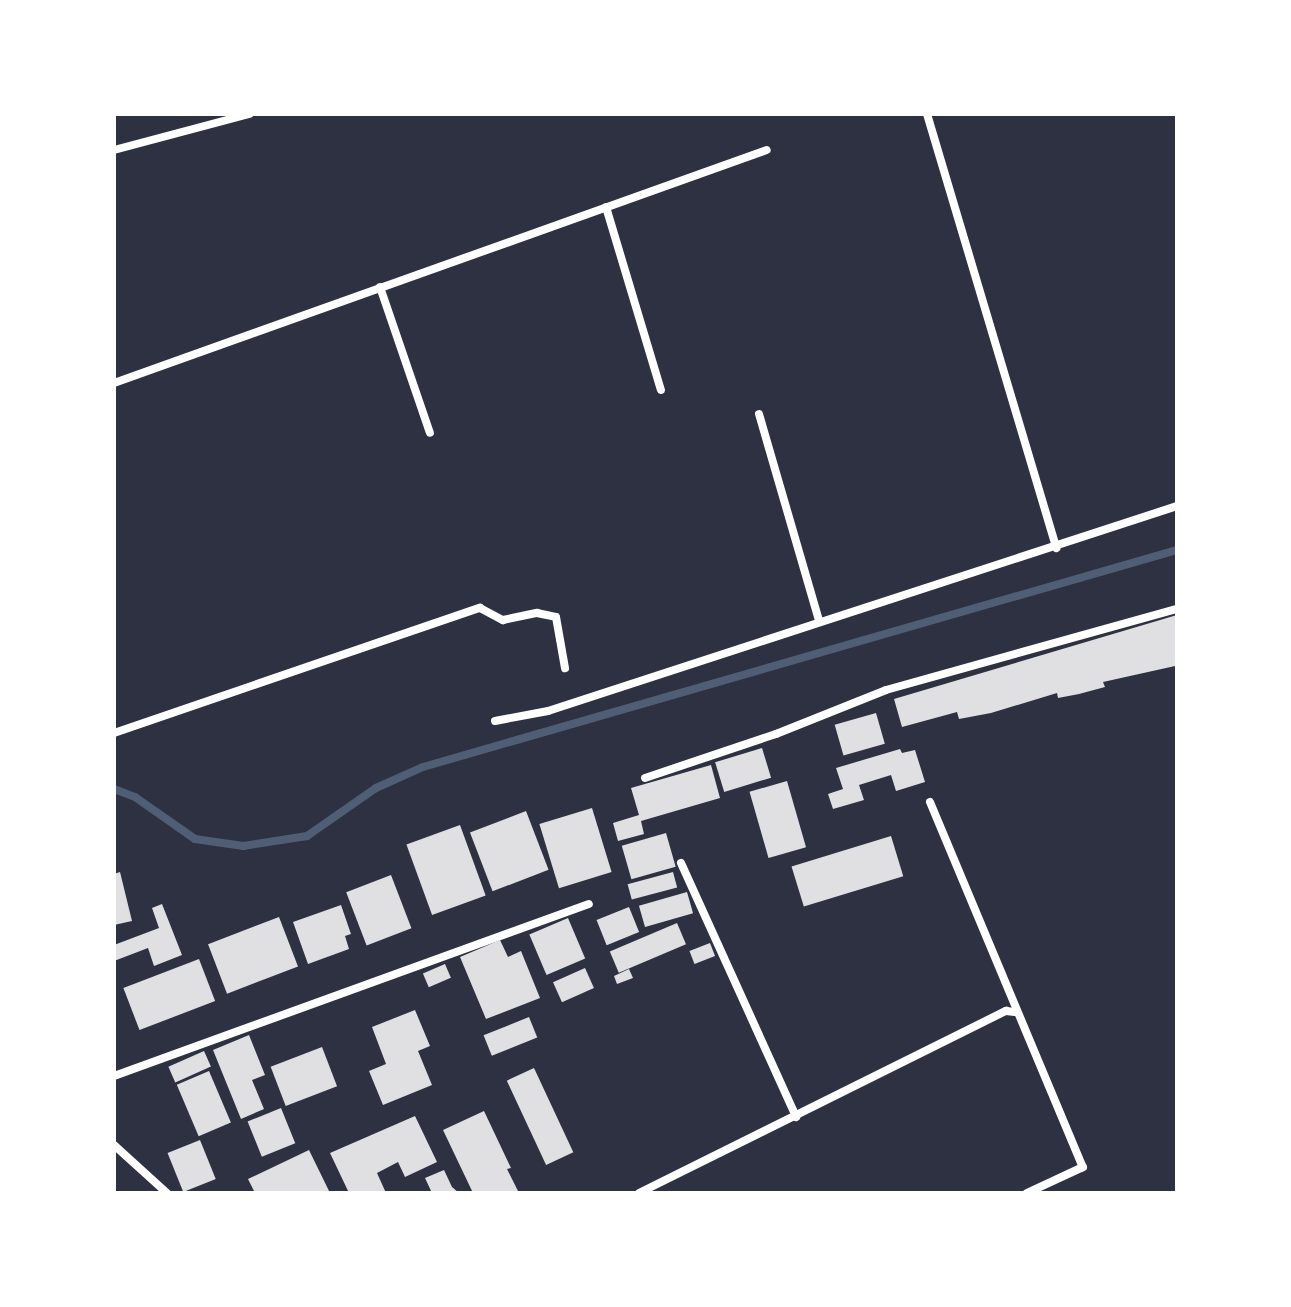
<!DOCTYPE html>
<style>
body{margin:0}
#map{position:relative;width:1291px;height:1307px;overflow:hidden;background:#2d3142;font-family:"Roboto Serif",serif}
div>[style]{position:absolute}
.stream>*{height:8px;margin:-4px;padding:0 4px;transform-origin:4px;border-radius:4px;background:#4f5d75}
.building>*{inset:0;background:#e0e0e3;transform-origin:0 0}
.minor>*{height:8px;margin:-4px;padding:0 4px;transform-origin:4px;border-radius:4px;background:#fff}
span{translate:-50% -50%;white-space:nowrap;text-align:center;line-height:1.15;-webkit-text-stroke:6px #fff;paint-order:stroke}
.frame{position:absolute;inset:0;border:116px solid #fff;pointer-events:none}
</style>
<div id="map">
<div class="stream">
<div style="left:114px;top:789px;width:22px;rotate:21deg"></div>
<div style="left:135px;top:797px;width:73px;rotate:35deg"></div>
<div style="left:195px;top:839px;width:49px;rotate:8.3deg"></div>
<div style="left:243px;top:846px;width:65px;rotate:-8.9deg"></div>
<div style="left:307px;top:836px;width:84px;rotate:-34.8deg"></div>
<div style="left:376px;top:788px;width:51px;rotate:-24.1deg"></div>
<div style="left:423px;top:767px;width:785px;rotate:-16.06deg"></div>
</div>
<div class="building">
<div style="clip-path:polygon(1177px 615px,1175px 666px,1103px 682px,1105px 687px,1079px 694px,1058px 698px,1057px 693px,991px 713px,959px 719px,957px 712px,902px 727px,894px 699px)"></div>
<div style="left:876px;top:713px;width:32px;height:43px;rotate:74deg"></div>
<div style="left:762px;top:748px;width:31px;height:49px;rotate:73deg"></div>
<div style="clip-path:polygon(900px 749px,902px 753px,915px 750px,925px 782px,896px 791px,891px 775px,859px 785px,864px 800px,833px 809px,828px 794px,843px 789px,836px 768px)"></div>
<div style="clip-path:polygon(711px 765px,720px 798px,641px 821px,644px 834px,618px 841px,613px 823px,639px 815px,631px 788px)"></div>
<div style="left:787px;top:781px;width:69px;height:39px;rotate:74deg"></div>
<div style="left:592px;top:808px;width:67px;height:55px;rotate:73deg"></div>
<div style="left:526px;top:811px;width:63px;height:60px;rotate:69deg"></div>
<div style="left:460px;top:825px;width:75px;height:57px;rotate:70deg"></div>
<div style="left:666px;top:833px;width:35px;height:46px;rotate:74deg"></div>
<div style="left:891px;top:836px;width:42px;height:104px;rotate:73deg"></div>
<div style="clip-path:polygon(120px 872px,132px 921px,114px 925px,114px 874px)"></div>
<div style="left:673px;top:872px;width:16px;height:47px;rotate:75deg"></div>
<div style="left:391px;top:875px;width:57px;height:48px;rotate:69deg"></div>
<div style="left:687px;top:892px;width:22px;height:50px;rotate:74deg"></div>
<div style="clip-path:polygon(162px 904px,182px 955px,154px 966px,148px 948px,114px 961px,114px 945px,159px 928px,152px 908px)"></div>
<div style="clip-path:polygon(341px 905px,351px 934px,345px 936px,349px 949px,308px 964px,293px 922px)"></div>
<div style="left:629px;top:907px;width:27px;height:35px;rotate:68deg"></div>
<div style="left:279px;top:917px;width:53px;height:76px;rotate:69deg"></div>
<div style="left:568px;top:918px;width:44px;height:42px;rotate:67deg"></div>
<div style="left:677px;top:923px;width:23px;height:73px;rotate:67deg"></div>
<div style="clip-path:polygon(500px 940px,508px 957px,521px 951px,540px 998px,486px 1019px,460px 957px)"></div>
<div style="left:710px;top:943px;width:14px;height:22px;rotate:69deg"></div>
<div style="left:199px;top:959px;width:45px;height:81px;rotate:69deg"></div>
<div style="left:445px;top:964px;width:15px;height:24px;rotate:67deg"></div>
<div style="left:585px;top:968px;width:22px;height:35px;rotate:66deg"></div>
<div style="clip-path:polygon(629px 969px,633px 978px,617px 984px,614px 976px)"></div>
<div style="clip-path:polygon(415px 1010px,430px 1046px,418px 1051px,432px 1085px,383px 1105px,369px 1071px,386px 1064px,372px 1027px)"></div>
<div style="left:529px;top:1017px;width:22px;height:49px;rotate:68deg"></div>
<div style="clip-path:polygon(249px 1035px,265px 1075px,252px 1080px,264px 1109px,241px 1119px,213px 1050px)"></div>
<div style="left:322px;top:1047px;width:42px;height:55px;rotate:69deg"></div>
<div style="left:204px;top:1051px;width:17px;height:39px;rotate:66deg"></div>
<div style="left:534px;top:1068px;width:93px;height:30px;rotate:65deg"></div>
<div style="left:209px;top:1071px;width:56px;height:35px;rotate:67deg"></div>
<div style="left:281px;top:1108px;width:38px;height:36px;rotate:68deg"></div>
<div style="clip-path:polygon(484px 1111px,511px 1168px,507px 1169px,519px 1193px,473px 1193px,443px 1130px)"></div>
<div style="clip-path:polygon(415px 1116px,437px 1162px,405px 1177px,398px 1162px,377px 1173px,386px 1193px,349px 1193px,330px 1153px)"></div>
<div style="left:200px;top:1140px;width:42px;height:35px;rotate:68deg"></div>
<div style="clip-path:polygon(309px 1150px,330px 1193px,255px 1193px,248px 1179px)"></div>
<div style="clip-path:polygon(444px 1170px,452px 1187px,459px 1193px,432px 1193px,425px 1178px)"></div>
</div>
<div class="minor">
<div style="left:927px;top:114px;width:453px;rotate:73.4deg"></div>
<div style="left:114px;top:150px;width:140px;rotate:-14.9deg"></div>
<div style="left:606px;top:207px;width:191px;rotate:73.3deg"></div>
<div style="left:380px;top:287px;width:154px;rotate:71.1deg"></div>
<div style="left:114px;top:383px;width:693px;rotate:-19.64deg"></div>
<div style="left:759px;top:414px;width:216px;rotate:73.8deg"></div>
<div style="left:495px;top:721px;width:54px;rotate:-10.7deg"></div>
<div style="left:548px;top:711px;width:662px;rotate:-18.05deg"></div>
<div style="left:114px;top:733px;width:387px;rotate:-18.9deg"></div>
<div style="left:480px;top:608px;width:26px;rotate:28deg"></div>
<div style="left:503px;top:620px;width:35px;rotate:-12deg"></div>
<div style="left:537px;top:613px;width:19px;rotate:12deg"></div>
<div style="left:556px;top:617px;width:52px;rotate:80deg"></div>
<div style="left:645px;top:778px;width:138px;rotate:-18.6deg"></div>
<div style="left:776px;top:734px;width:118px;rotate:-21.8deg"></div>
<div style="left:886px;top:690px;width:302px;rotate:-15.6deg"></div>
<div style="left:930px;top:802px;width:396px;rotate:67.3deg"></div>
<div style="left:1083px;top:1167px;width:62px;rotate:155.1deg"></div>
<div style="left:681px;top:863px;width:279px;rotate:65.6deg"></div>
<div style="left:114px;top:1076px;width:505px;rotate:-19.91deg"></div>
<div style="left:114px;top:1145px;width:72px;rotate:42.2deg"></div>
<div style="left:639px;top:1193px;width:410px;rotate:-26.4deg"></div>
<div style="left:1006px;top:1011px;width:9px;rotate:6deg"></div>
</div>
<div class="frame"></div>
</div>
